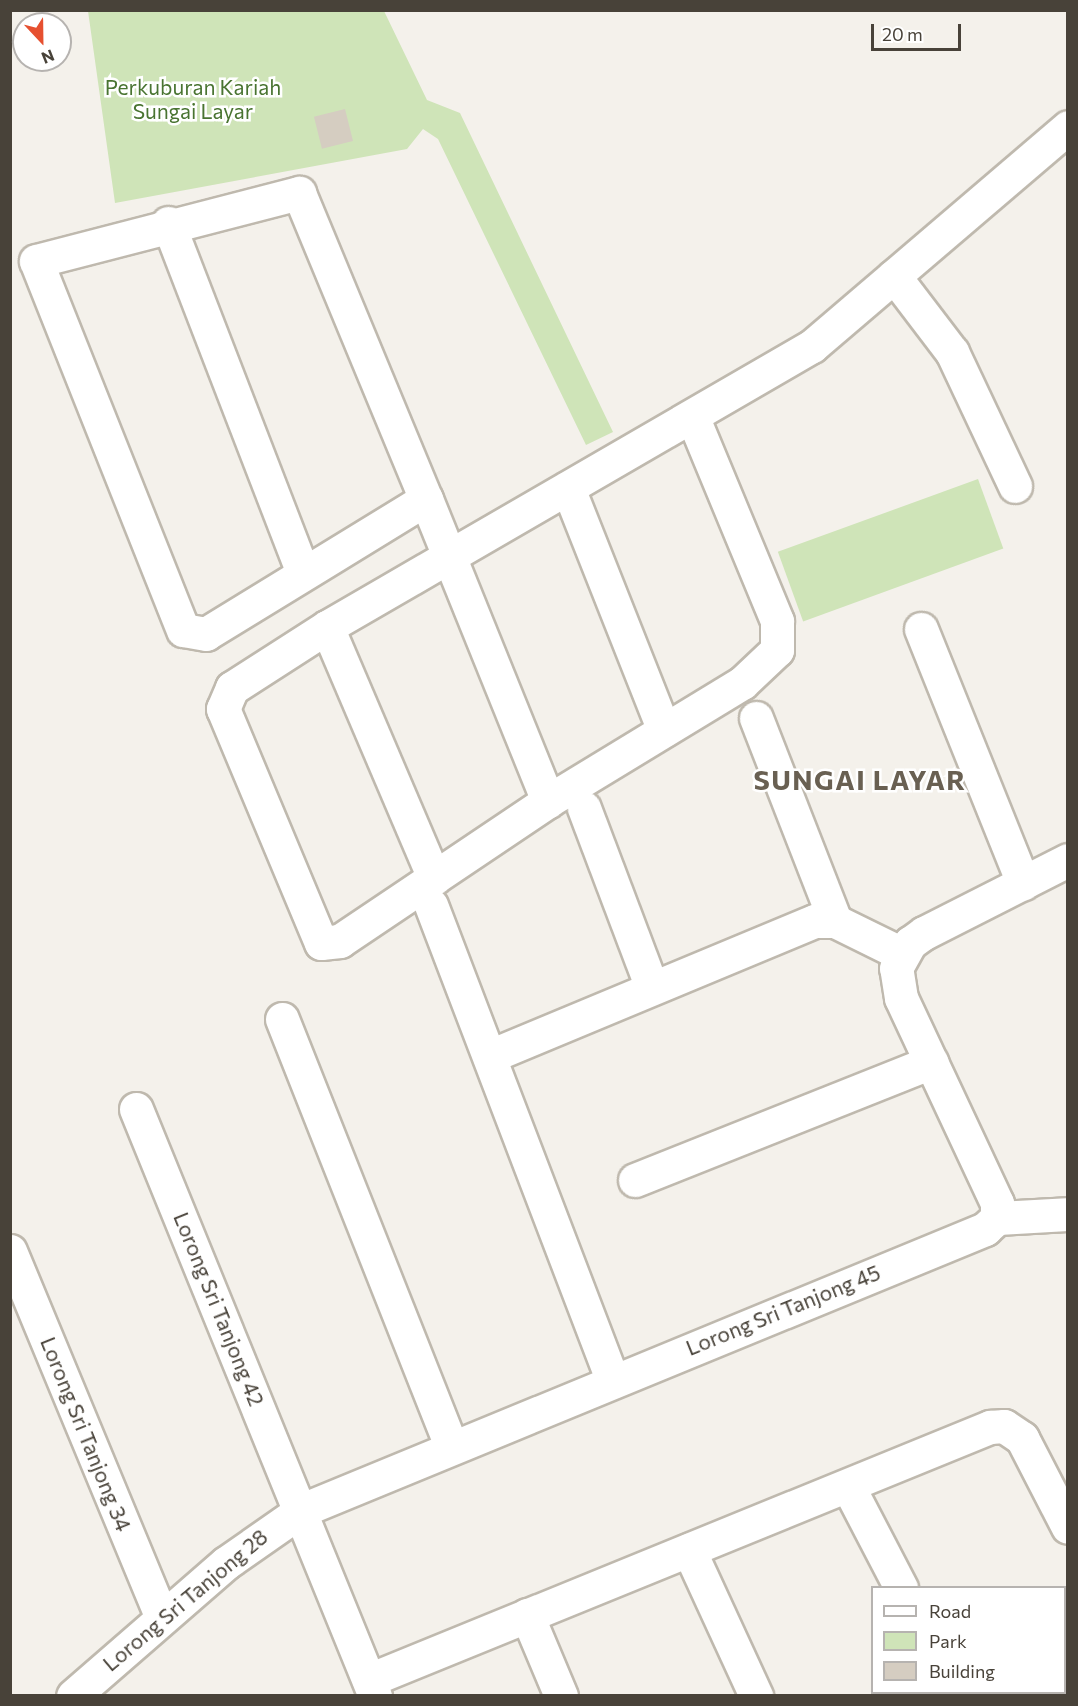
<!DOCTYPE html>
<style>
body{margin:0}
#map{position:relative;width:1078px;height:1706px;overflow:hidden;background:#f4f1eb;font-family:Commissioner,sans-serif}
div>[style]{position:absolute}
.green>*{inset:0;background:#cfe4b8;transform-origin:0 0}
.building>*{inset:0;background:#d5cdc1;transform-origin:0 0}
.roads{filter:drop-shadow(2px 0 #bfb9ae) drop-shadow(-2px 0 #bfb9ae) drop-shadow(0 2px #bfb9ae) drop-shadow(0 -2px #bfb9ae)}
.minor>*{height:33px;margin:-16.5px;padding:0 16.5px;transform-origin:16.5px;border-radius:16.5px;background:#fff}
span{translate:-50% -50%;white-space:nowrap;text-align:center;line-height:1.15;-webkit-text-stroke:5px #fff;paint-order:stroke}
.park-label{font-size:21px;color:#497431}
.street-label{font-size:21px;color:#484239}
.district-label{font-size:27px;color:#696052;font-weight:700;letter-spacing:1.5px}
.frame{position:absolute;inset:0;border:12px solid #484239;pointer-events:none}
.legend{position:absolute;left:871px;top:1586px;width:195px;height:108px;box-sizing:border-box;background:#fff;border:2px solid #b6b3b0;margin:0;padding:8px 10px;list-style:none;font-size:18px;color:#484239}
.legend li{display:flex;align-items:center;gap:12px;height:30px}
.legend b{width:30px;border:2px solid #b6b3b0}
.north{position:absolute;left:12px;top:12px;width:60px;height:60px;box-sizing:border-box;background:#fff;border:2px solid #b6b3b0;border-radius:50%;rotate:158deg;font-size:16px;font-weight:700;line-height:24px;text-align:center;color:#484239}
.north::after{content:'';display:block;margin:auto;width:21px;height:27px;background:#e65030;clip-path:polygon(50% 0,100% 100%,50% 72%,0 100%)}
.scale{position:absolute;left:871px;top:24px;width:90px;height:27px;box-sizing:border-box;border:3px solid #484239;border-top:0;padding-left:8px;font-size:18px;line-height:21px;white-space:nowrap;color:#484239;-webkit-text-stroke:4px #fff;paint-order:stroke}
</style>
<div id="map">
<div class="green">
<div style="clip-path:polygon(88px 11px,384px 11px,427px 100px,460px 113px,613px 432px,586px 445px,438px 139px,423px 129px,407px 149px,115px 203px)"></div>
<div style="left:978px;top:479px;width:74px;height:213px;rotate:70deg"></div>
</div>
<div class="building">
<div style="left:345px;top:109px;width:33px;height:32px;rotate:76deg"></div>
</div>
<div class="roads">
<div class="minor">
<div style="left:168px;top:223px;width:374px;rotate:68.9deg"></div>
<div style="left:894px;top:276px;width:96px;rotate:52.7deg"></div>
<div style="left:952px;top:352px;width:148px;rotate:64.8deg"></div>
<div style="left:693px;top:418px;width:220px;rotate:67.5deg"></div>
<div style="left:777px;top:621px;width:29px;rotate:90deg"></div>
<div style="left:777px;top:650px;width:48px;rotate:136.7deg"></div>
<div style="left:742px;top:683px;width:227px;rotate:148.7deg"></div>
<div style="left:548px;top:801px;width:251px;rotate:146.1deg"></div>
<div style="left:340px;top:941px;width:19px;rotate:174deg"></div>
<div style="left:321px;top:943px;width:254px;rotate:-112.7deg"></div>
<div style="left:223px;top:709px;width:23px;rotate:-67deg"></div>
<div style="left:232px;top:688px;width:113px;rotate:-32.7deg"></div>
<div style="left:327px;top:627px;width:561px;rotate:-30.09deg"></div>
<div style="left:812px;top:346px;width:337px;rotate:-40.5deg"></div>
<div style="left:568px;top:488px;width:260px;rotate:68.4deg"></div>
<div style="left:426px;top:499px;width:258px;rotate:148.5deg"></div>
<div style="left:206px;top:634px;width:23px;rotate:-170deg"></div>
<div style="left:183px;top:630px;width:397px;rotate:-111.7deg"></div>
<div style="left:36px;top:261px;width:272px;rotate:-14.5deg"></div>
<div style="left:299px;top:193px;width:331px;rotate:67.5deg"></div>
<div style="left:426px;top:499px;width:326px;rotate:68deg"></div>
<div style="left:327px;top:627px;width:273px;rotate:66.9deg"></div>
<div style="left:921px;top:629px;width:274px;rotate:68.1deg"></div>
<div style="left:756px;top:718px;width:218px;rotate:68.7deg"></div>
<div style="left:584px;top:808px;width:192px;rotate:69.3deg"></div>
<div style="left:431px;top:905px;width:507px;rotate:69.1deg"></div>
<div style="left:282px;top:1019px;width:459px;rotate:68.4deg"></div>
<div style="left:490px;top:1056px;width:352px;rotate:-22.6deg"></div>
<div style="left:815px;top:921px;width:20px"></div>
<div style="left:835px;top:921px;width:75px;rotate:26.2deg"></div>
<div style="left:136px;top:1109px;width:634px;rotate:67.85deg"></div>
<div style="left:635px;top:1180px;width:319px;rotate:-21.7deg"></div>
<div style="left:997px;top:1218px;width:71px;rotate:-3.2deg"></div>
<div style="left:10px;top:1251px;width:397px;rotate:67.5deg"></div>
<div style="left:848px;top:1486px;width:115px;rotate:62.5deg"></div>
<div style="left:689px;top:1550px;width:161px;rotate:65.3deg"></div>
<div style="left:527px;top:1615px;width:88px;rotate:67.2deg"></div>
<div style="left:369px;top:1680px;width:671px;rotate:-22.17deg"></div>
<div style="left:990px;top:1427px;width:14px;rotate:-4deg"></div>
<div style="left:1004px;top:1426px;width:22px;rotate:34deg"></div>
<div style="left:1022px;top:1438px;width:100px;rotate:62.7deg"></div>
<div style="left:955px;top:1692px;width:4px;rotate:76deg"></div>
<div style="left:73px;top:1696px;width:203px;rotate:-41deg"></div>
<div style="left:226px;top:1563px;width:93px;rotate:-34.9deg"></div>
<div style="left:302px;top:1510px;width:739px;rotate:-22.36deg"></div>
<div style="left:985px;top:1229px;width:16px;rotate:-43deg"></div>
<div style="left:997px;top:1218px;width:15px;rotate:-90deg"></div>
<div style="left:997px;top:1203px;width:226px;rotate:-115.1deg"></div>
<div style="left:901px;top:998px;width:30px;rotate:-99deg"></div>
<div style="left:896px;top:968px;width:29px;rotate:-61deg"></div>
<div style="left:910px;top:943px;width:17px;rotate:-36deg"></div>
<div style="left:924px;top:933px;width:161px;rotate:-26.9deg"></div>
</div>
</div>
<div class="park-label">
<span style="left:193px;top:99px">Perkuburan Kariah<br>Sungai Layar</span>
</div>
<div class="street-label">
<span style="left:219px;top:1309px;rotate:68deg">Lorong Sri Tanjong 42</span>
<span style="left:783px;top:1310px;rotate:-22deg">Lorong Sri Tanjong 45</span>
<span style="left:86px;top:1434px;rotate:68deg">Lorong Sri Tanjong 34</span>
<span style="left:185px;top:1600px;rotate:-40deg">Lorong Sri Tanjong 28</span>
</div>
<div class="district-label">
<span style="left:860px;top:780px">SUNGAI LAYAR</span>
</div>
<div class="frame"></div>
<ul class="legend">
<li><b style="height:8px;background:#fff"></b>Road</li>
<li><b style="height:16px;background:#cfe4b8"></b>Park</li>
<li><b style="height:16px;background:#d5cdc1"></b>Building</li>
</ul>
<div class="north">N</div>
<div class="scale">20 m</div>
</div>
